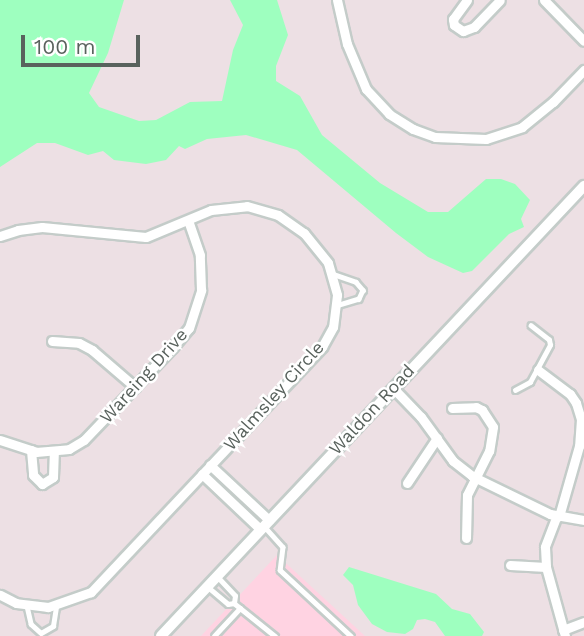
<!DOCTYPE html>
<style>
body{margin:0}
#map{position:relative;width:584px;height:636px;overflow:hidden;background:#ede0e4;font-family:"Work Sans",sans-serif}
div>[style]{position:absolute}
.commercial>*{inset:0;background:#ffd3e2}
.water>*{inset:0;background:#9effbf}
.roads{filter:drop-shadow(2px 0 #c4ccc9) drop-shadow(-2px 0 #c4ccc9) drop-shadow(0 2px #c4ccc9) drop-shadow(0 -2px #c4ccc9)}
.service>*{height:4.5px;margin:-2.25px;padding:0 2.25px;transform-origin:2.25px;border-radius:2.25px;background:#fff}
.minor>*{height:9px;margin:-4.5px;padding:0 4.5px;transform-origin:4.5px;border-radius:4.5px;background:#fff}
.tertiary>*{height:10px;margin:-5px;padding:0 5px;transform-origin:5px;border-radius:5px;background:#fff}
span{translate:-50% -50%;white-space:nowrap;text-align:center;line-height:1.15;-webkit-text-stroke:5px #fff;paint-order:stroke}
.street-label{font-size:18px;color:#59625d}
.scale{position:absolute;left:21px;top:35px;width:119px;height:32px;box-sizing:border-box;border:4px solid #59625d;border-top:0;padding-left:9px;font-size:21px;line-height:24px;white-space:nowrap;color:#59625d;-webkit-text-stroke:5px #fff;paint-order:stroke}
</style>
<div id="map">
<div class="commercial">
<div style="clip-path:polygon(277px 555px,365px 636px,201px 636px)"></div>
</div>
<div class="water">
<div style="clip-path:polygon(0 0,124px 0,108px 53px,89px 93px,99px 107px,139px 121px,156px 120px,190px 102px,222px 101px,233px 50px,243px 25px,230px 0,277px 0,288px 35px,276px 66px,276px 81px,300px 96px,322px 135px,380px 183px,428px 212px,448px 212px,486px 179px,501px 179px,515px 184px,530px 200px,521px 219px,524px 227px,509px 234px,472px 271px,463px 273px,428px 257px,396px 233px,297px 150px,246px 135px,207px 139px,185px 149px,179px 146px,166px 160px,146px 164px,114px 160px,103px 151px,88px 155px,55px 143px,37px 143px,0 167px)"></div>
<div style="clip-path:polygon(349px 567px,436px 594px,452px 609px,470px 614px,484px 632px,482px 636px,445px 636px,435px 622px,425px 619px,417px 620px,413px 629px,405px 634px,387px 632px,372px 624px,358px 605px,353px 585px,343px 575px)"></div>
</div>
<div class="roads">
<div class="service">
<div style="left:333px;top:274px;width:24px;rotate:19deg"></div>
<div style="left:356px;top:282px;width:11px;rotate:49deg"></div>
<div style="left:363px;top:290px;width:10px;rotate:114deg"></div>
<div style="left:359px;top:299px;width:24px;rotate:163deg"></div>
<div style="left:515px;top:390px;width:17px;rotate:-28deg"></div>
<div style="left:530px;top:382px;width:42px;rotate:-61.6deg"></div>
<div style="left:550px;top:345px;width:5px;rotate:-101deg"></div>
<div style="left:549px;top:340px;width:23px;rotate:-142deg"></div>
<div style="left:264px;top:526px;width:28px;rotate:48deg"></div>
<div style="left:283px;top:547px;width:23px;rotate:97deg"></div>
<div style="left:280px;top:570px;width:97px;rotate:42.9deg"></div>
<div style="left:208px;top:587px;width:26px;rotate:40deg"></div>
<div style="left:228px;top:604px;width:6px;rotate:-9deg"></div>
<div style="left:234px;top:603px;width:7px;rotate:-82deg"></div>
<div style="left:235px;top:596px;width:26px;rotate:-133deg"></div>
<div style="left:234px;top:603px;width:53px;rotate:38.8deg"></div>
<div style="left:27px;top:606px;width:18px;rotate:77deg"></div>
<div style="left:31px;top:624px;width:13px;rotate:42deg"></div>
<div style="left:41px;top:633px;width:14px;rotate:-30deg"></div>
<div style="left:53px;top:626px;width:20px;rotate:-81deg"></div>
<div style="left:214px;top:636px;width:38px;rotate:-47deg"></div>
</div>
<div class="minor">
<div style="left:337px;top:0;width:45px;rotate:77.2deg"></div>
<div style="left:347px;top:44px;width:49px;rotate:67.1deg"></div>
<div style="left:366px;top:89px;width:34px;rotate:47deg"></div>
<div style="left:389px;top:114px;width:28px;rotate:32deg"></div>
<div style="left:413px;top:129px;width:23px;rotate:20deg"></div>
<div style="left:435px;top:137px;width:51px;rotate:2.2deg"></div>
<div style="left:486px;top:139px;width:38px;rotate:-18deg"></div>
<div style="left:522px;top:127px;width:40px;rotate:-39deg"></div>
<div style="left:553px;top:102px;width:45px;rotate:-45.9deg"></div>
<div style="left:467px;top:0;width:24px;rotate:126deg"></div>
<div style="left:453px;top:19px;width:6px;rotate:81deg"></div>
<div style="left:454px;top:25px;width:11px;rotate:34deg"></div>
<div style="left:463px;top:31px;width:12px;rotate:-20deg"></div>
<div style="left:474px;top:27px;width:37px;rotate:-46deg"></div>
<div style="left:544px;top:0;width:57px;rotate:45.7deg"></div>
<div style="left:0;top:236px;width:19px;rotate:-18deg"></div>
<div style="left:18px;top:230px;width:24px;rotate:-7deg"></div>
<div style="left:42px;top:227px;width:104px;rotate:5.5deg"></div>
<div style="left:146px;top:237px;width:70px;rotate:-22.6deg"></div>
<div style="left:211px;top:210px;width:36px;rotate:-6deg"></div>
<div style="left:247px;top:206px;width:32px;rotate:16deg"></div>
<div style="left:278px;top:215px;width:32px;rotate:35deg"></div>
<div style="left:304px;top:233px;width:38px;rotate:51deg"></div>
<div style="left:328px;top:263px;width:33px;rotate:74deg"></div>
<div style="left:337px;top:295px;width:32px;rotate:97deg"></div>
<div style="left:333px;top:327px;width:23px;rotate:119deg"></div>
<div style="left:322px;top:347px;width:337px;rotate:133.3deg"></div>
<div style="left:91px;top:592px;width:46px;rotate:160.8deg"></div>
<div style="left:48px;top:607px;width:32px;rotate:-173deg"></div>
<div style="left:16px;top:603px;width:18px;rotate:-153deg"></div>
<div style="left:52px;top:341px;width:27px;rotate:4deg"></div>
<div style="left:79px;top:343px;width:15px;rotate:28deg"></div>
<div style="left:92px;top:350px;width:57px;rotate:40.7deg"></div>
<div style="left:538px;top:370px;width:40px;rotate:37deg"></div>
<div style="left:570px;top:394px;width:11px;rotate:56deg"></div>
<div style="left:576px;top:403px;width:17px;rotate:73deg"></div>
<div style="left:581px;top:419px;width:27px;rotate:94deg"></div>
<div style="left:579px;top:446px;width:73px;rotate:105.9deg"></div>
<div style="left:393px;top:388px;width:40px;rotate:46deg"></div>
<div style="left:421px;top:417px;width:54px;rotate:54deg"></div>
<div style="left:453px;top:461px;width:24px;rotate:38deg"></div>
<div style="left:472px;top:476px;width:87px;rotate:26deg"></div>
<div style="left:550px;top:514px;width:35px;rotate:10deg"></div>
<div style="left:452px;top:408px;width:24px;rotate:-2deg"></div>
<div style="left:476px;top:407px;width:7px;rotate:27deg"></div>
<div style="left:482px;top:410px;width:20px;rotate:57deg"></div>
<div style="left:493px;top:427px;width:24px;rotate:99deg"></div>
<div style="left:489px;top:451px;width:49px;rotate:116.6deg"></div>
<div style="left:467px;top:495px;width:43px;rotate:91.3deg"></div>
<div style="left:0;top:440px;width:38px;rotate:18deg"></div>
<div style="left:36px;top:452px;width:33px;rotate:-5deg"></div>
<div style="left:69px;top:449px;width:17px;rotate:-31deg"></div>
<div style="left:84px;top:440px;width:127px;rotate:-46.3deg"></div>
<div style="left:172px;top:348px;width:26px;rotate:-50deg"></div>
<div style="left:189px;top:328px;width:40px;rotate:-72deg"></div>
<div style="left:201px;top:290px;width:35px;rotate:-92deg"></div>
<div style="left:200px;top:255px;width:36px;rotate:-109deg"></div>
<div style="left:31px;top:450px;width:25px;rotate:85deg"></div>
<div style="left:33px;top:475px;width:13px;rotate:45deg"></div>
<div style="left:42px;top:484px;width:13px;rotate:-32deg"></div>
<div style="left:53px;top:477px;width:25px;rotate:-88deg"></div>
<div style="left:210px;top:465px;width:81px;rotate:43deg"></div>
<div style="left:202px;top:474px;width:80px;rotate:43.5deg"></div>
<div style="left:407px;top:483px;width:54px;rotate:-56.3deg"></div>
<div style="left:557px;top:515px;width:34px;rotate:111deg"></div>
<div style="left:545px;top:547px;width:20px;rotate:87deg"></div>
<div style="left:546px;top:567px;width:72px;rotate:74.6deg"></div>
<div style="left:510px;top:565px;width:36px;rotate:3deg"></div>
<div style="left:563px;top:630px;width:22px;rotate:-21deg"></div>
</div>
<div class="tertiary">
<div style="left:161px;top:636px;width:618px;rotate:-46.77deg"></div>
</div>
</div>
<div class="street-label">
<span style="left:144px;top:376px;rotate:-48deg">Wareing Drive</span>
<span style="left:274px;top:396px;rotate:-48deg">Walmsley Circle</span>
<span style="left:372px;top:410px;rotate:-47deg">Waldon Road</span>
</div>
<div class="scale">100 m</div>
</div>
